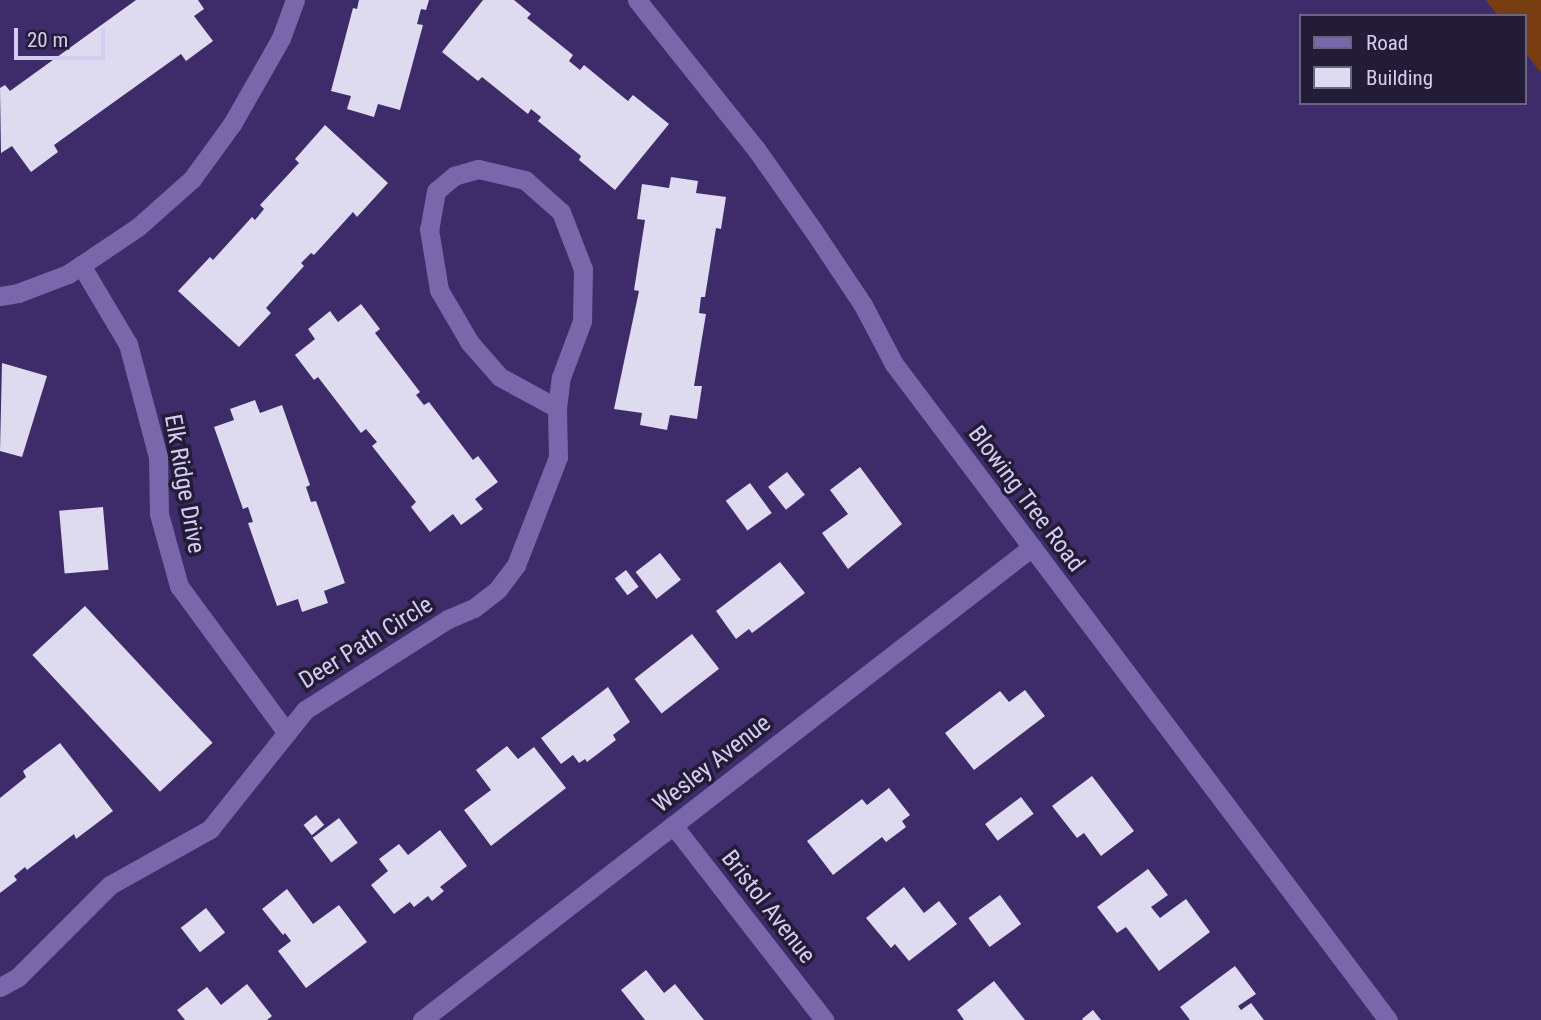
<!DOCTYPE html>
<style>
body{margin:0}
#map{position:relative;width:1541px;height:1020px;overflow:hidden;background:#3e2c6a;font-family:"Roboto Condensed",sans-serif}
div>[style]{position:absolute}
.green>*{inset:0;background:#783e11}
.building>*{inset:0;background:#dedaef;transform-origin:0 0}
.minor>*{height:19px;margin:-9.5px;padding:0 9.5px;transform-origin:9.5px;border-radius:9.5px;background:#7868ab}
span{translate:-50% -50%;white-space:nowrap;text-align:center;line-height:1.15;-webkit-text-stroke:7px #231c37;paint-order:stroke}
.street-label{font-size:24px;color:#d4cdf2}
.legend{position:absolute;left:1299px;top:14px;width:228px;height:91px;box-sizing:border-box;background:#231c37;border:2px solid #6a6382;margin:0;padding:9px 12px;list-style:none;font-size:21px;color:#d4cdf2}
.legend li{display:flex;align-items:center;gap:14px;height:35px}
.legend b{width:35px;border:2px solid #6a6382}
.scale{position:absolute;left:14px;top:28px;width:91px;height:32px;box-sizing:border-box;border:4px solid #d4cdf2;border-top:0;padding-left:9px;font-size:21px;line-height:24px;white-space:nowrap;color:#d4cdf2;-webkit-text-stroke:5px #231c37;paint-order:stroke}
</style>
<div id="map">
<div class="green">
<div style="clip-path:polygon(1486px 0,1541px 0,1541px 73px,1525px 52px,1525px 16px,1498px 16px)"></div>
</div>
<div class="building">
<div style="clip-path:polygon(136px 0,198px 0,204px 9px,194px 16px,213px 41px,186px 61px,181px 54px,54px 145px,58px 152px,31px 172px,12px 146px,1px 153px,0 88px,5px 85px,10px 91px)"></div>
<div style="clip-path:polygon(359px 0,429px 0,426px 10px,421px 9px,417px 24px,423px 25px,400px 110px,378px 104px,374px 117px,347px 109px,351px 96px,331px 91px,353px 8px,357px 9px)"></div>
<div style="clip-path:polygon(483px 0,514px 0,531px 14px,527px 18px,573px 55px,569px 61px,580px 70px,584px 65px,628px 101px,633px 95px,669px 124px,615px 190px,579px 160px,581px 156px,538px 121px,541px 117px,531px 109px,528px 114px,482px 77px,478px 81px,442px 52px)"></div>
<div style="clip-path:polygon(325px 125px,388px 183px,357px 217px,353px 212px,314px 255px,311px 253px,301px 263px,304px 266px,266px 308px,271px 313px,239px 347px,178px 291px,210px 257px,213px 260px,252px 217px,255px 220px,264px 209px,260px 205px,299px 163px,295px 159px)"></div>
<div style="clip-path:polygon(671px 177px,698px 181px,696px 193px,726px 197px,721px 229px,716px 228px,705px 297px,701px 297px,699px 313px,706px 314px,694px 386px,702px 386px,697px 419px,670px 415px,667px 430px,640px 425px,642px 413px,614px 409px,639px 291px,634px 290px,645px 220px,637px 219px,642px 184px,669px 188px)"></div>
<div style="clip-path:polygon(361px 304px,380px 329px,375px 333px,420px 392px,416px 395px,424px 405px,429px 402px,473px 460px,478px 456px,498px 482px,475px 499px,483px 509px,461px 525px,453px 514px,430px 532px,411px 507px,416px 502px,372px 446px,377px 442px,366px 429px,361px 433px,318px 377px,314px 380px,295px 355px,315px 339px,308px 329px,330px 311px,338px 322px)"></div>
<div style="clip-path:polygon(2px 363px,47px 376px,22px 457px,0 451px)"></div>
<div style="clip-path:polygon(255px 400px,260px 413px,282px 405px,310px 485px,306px 487px,311px 502px,316px 501px,345px 583px,324px 591px,328px 603px,302px 612px,298px 599px,277px 606px,248px 523px,253px 522px,248px 507px,243px 509px,214px 427px,234px 420px,230px 409px)"></div>
<div style="clip-path:polygon(860px 467px,902px 524px,848px 569px,822px 533px,848px 514px,830px 490px)"></div>
<div style="left:787px;top:472px;width:29px;height:24px;rotate:52deg"></div>
<div style="left:750px;top:483px;width:37px;height:30px;rotate:54deg"></div>
<div style="left:103px;top:507px;width:63px;height:44px;rotate:85deg"></div>
<div style="left:660px;top:553px;width:34px;height:31px;rotate:52deg"></div>
<div style="clip-path:polygon(780px 562px,805px 593px,752px 633px,749px 629px,736px 639px,716px 611px)"></div>
<div style="left:626px;top:570px;width:21px;height:14px;rotate:53deg"></div>
<div style="left:85px;top:606px;width:187px;height:72px;rotate:47deg"></div>
<div style="left:692px;top:634px;width:44px;height:73px;rotate:52deg"></div>
<div style="clip-path:polygon(608px 687px,630px 722px,613px 735px,616px 740px,587px 762px,585px 759px,579px 763px,573px 755px,561px 764px,541px 738px)"></div>
<div style="clip-path:polygon(1025px 690px,1045px 716px,974px 770px,945px 733px,1000px 691px,1009px 702px)"></div>
<div style="clip-path:polygon(60px 743px,113px 811px,76px 839px,74px 834px,27px 870px,25px 867px,14px 876px,17px 880px,0 893px,0 798px,26px 777px,23px 771px)"></div>
<div style="clip-path:polygon(507px 746px,518px 759px,534px 747px,566px 788px,491px 846px,464px 810px,491px 790px,476px 770px)"></div>
<div style="clip-path:polygon(1092px 776px,1134px 831px,1101px 856px,1084px 833px,1077px 838px,1052px 806px)"></div>
<div style="clip-path:polygon(889px 788px,910px 815px,902px 821px,906px 827px,886px 842px,882px 837px,833px 875px,807px 841px,862px 799px,867px 805px)"></div>
<div style="left:1021px;top:797px;width:21px;height:45px;rotate:53deg"></div>
<div style="left:316px;top:815px;width:13px;height:16px;rotate:51deg"></div>
<div style="left:339px;top:818px;width:31px;height:33px;rotate:53deg"></div>
<div style="clip-path:polygon(440px 830px,467px 866px,440px 887px,444px 891px,432px 901px,428px 896px,414px 907px,410px 902px,394px 914px,371px 885px,388px 871px,379px 859px,399px 844px,408px 855px)"></div>
<div style="clip-path:polygon(1148px 869px,1168px 895px,1151px 907px,1160px 918px,1186px 899px,1210px 932px,1159px 971px,1126px 927px,1117px 933px,1097px 907px)"></div>
<div style="clip-path:polygon(904px 887px,924px 913px,939px 901px,957px 924px,909px 961px,895px 944px,891px 948px,866px 918px)"></div>
<div style="clip-path:polygon(287px 889px,313px 924px,339px 905px,367px 942px,306px 988px,278px 951px,291px 941px,285px 933px,283px 935px,262px 909px)"></div>
<div style="left:1000px;top:895px;width:36px;height:39px;rotate:54deg"></div>
<div style="left:206px;top:908px;width:31px;height:32px;rotate:52deg"></div>
<div style="clip-path:polygon(1235px 966px,1256px 994px,1238px 1006px,1241px 1010px,1251px 1003px,1264px 1020px,1190px 1020px,1180px 1007px)"></div>
<div style="clip-path:polygon(646px 970px,664px 993px,675px 984px,704px 1020px,645px 1020px,621px 990px)"></div>
<div style="clip-path:polygon(994px 981px,1025px 1020px,964px 1020px,957px 1010px)"></div>
<div style="clip-path:polygon(247px 984px,272px 1016px,267px 1020px,185px 1020px,177px 1010px,207px 987px,221px 1005px)"></div>
<div style="clip-path:polygon(1093px 1010px,1101px 1020px,1083px 1020px,1082px 1019px)"></div>
</div>
<div class="minor">
<div style="left:637px;top:0;width:191px;rotate:51.4deg"></div>
<div style="left:756px;top:149px;width:99px;rotate:54.9deg"></div>
<div style="left:813px;top:230px;width:90px;rotate:56.3deg"></div>
<div style="left:863px;top:305px;width:67px;rotate:62.3deg"></div>
<div style="left:894px;top:364px;width:821px;rotate:53.02deg"></div>
<div style="left:81px;top:265px;width:92px;rotate:59.3deg"></div>
<div style="left:128px;top:344px;width:117px;rotate:75.1deg"></div>
<div style="left:158px;top:457px;width:57px;rotate:89deg"></div>
<div style="left:159px;top:514px;width:75px;rotate:74.5deg"></div>
<div style="left:179px;top:586px;width:182px;rotate:53.7deg"></div>
<div style="left:0;top:296px;width:18px;rotate:-9deg"></div>
<div style="left:18px;top:293px;width:53px;rotate:-20.8deg"></div>
<div style="left:68px;top:274px;width:84px;rotate:-33.9deg"></div>
<div style="left:138px;top:227px;width:72px;rotate:-41.6deg"></div>
<div style="left:192px;top:179px;width:68px;rotate:-54deg"></div>
<div style="left:232px;top:124px;width:99px;rotate:-60.3deg"></div>
<div style="left:281px;top:38px;width:40px;rotate:-69.8deg"></div>
<div style="left:673px;top:825px;width:247px;rotate:52.2deg"></div>
<div style="left:0;top:987px;width:21px;rotate:-29deg"></div>
<div style="left:18px;top:977px;width:130px;rotate:-45deg"></div>
<div style="left:110px;top:885px;width:115px;rotate:-29.2deg"></div>
<div style="left:210px;top:829px;width:152px;rotate:-51.4deg"></div>
<div style="left:305px;top:710px;width:169px;rotate:-32.5deg"></div>
<div style="left:448px;top:619px;width:28px;rotate:-23deg"></div>
<div style="left:474px;top:608px;width:31px;rotate:-38deg"></div>
<div style="left:498px;top:589px;width:30px;rotate:-53deg"></div>
<div style="left:516px;top:565px;width:116px;rotate:-68.7deg"></div>
<div style="left:558px;top:457px;width:49px;rotate:-91.2deg"></div>
<div style="left:557px;top:408px;width:31px;rotate:-83deg"></div>
<div style="left:561px;top:377px;width:60px;rotate:-69.4deg"></div>
<div style="left:582px;top:321px;width:52px;rotate:-88.9deg"></div>
<div style="left:583px;top:269px;width:61px;rotate:-111.1deg"></div>
<div style="left:561px;top:212px;width:48px;rotate:-138.4deg"></div>
<div style="left:525px;top:180px;width:48px;rotate:-166.8deg"></div>
<div style="left:478px;top:169px;width:25px;rotate:164deg"></div>
<div style="left:454px;top:176px;width:23px;rotate:140deg"></div>
<div style="left:436px;top:191px;width:39px;rotate:100deg"></div>
<div style="left:429px;top:229px;width:62px;rotate:80.7deg"></div>
<div style="left:439px;top:290px;width:61px;rotate:59.7deg"></div>
<div style="left:470px;top:343px;width:45px;rotate:48.6deg"></div>
<div style="left:500px;top:377px;width:65px;rotate:28.5deg"></div>
<div style="left:422px;top:1020px;width:772px;rotate:-37.79deg"></div>
</div>
<div class="street-label">
<span style="left:184px;top:484px;rotate:80deg">Elk Ridge Drive</span>
<span style="left:1026px;top:499px;rotate:53deg">Blowing Tree Road</span>
<span style="left:366px;top:643px;rotate:-32deg">Deer Path Circle</span>
<span style="left:712px;top:764px;rotate:-38deg">Wesley Avenue</span>
<span style="left:768px;top:907px;rotate:52deg">Bristol Avenue</span>
</div>
<ul class="legend">
<li><b style="height:9px;background:#7868ab"></b>Road</li>
<li><b style="height:19px;background:#dedaef"></b>Building</li>
</ul>
<div class="scale">20 m</div>
</div>
